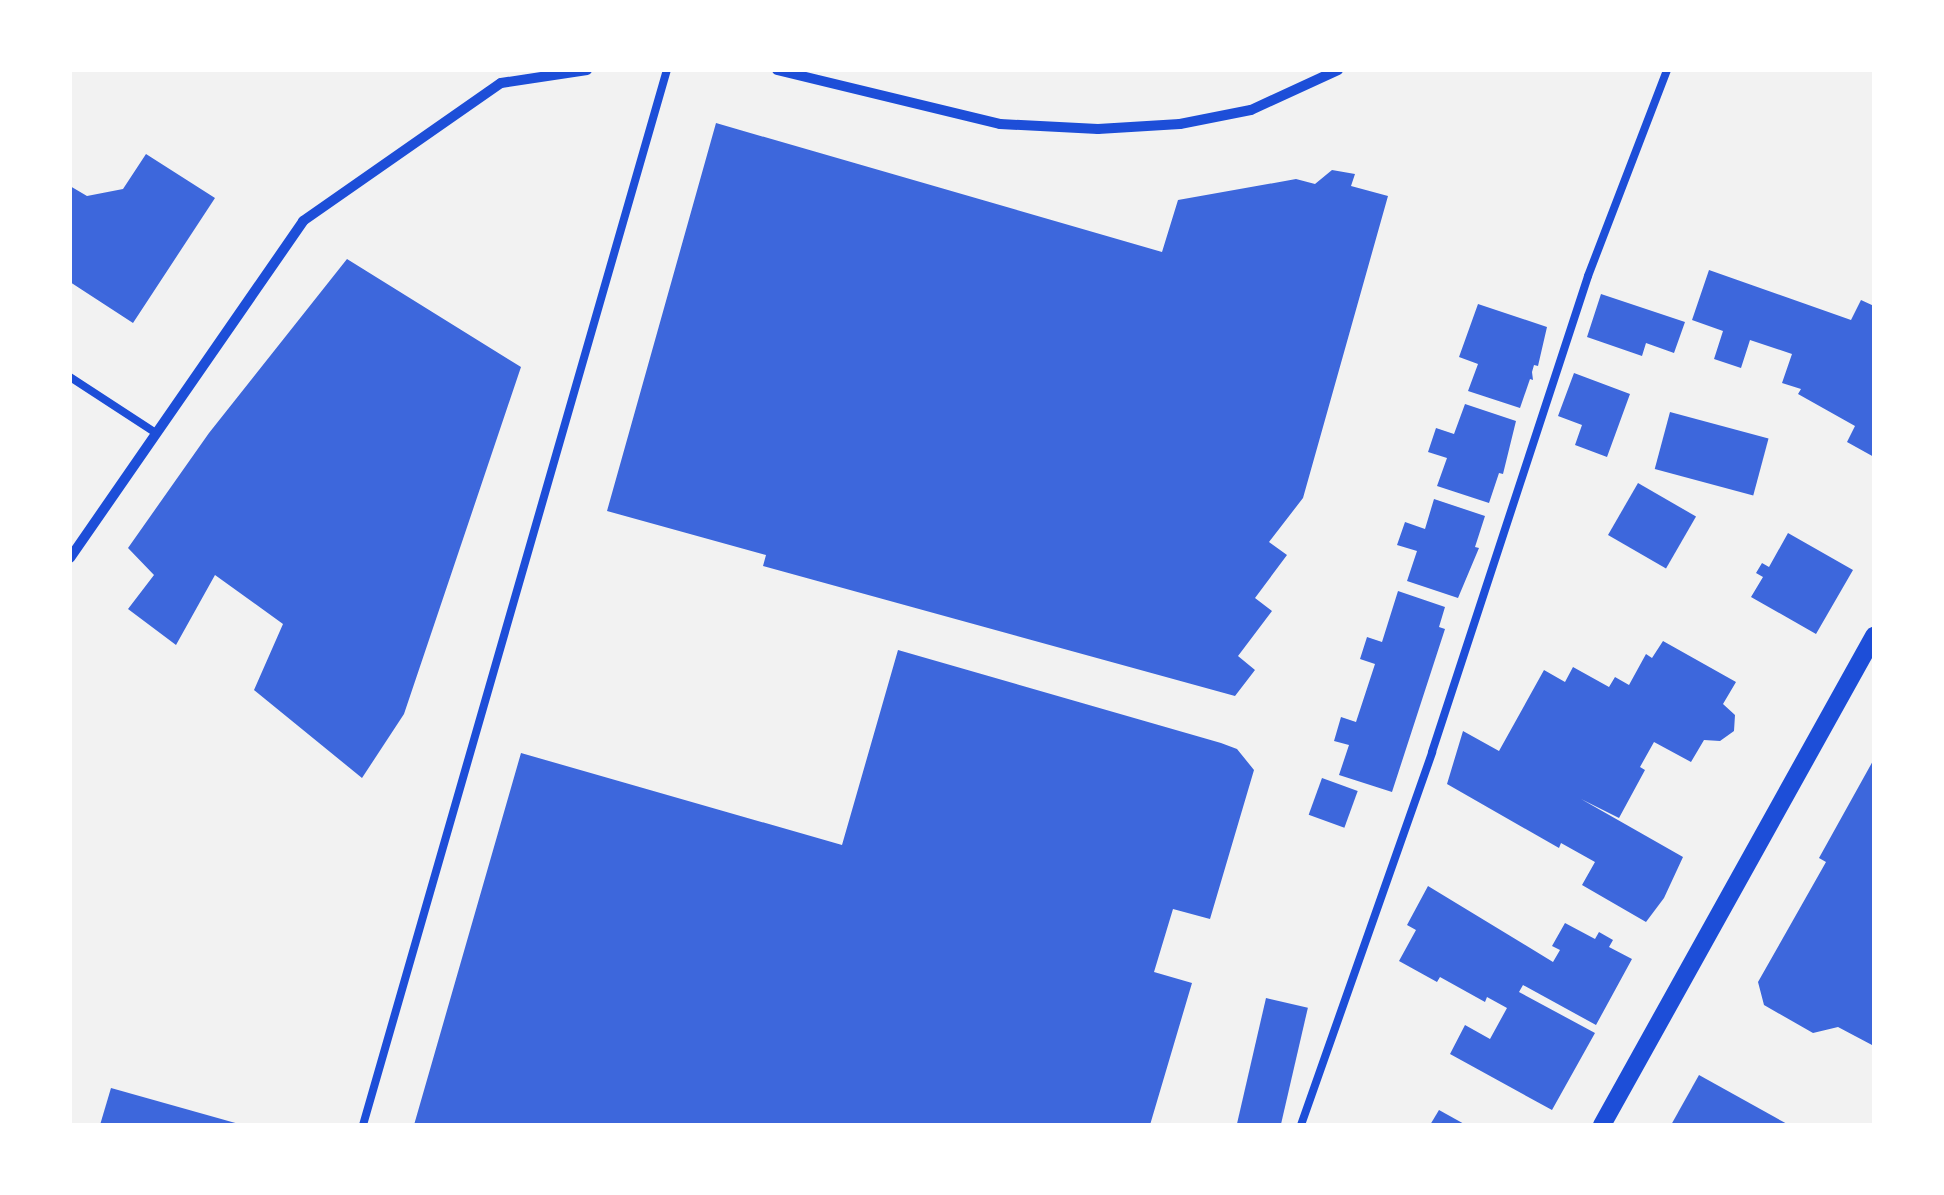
<!DOCTYPE html>
<style>
body{margin:0}
#map{position:relative;width:1944px;height:1195px;overflow:hidden;background:#f2f2f2;font-family:"PT Sans",sans-serif}
div>[style]{position:absolute}
.building>*{inset:0;background:#3d67dc;transform-origin:0 0}
.service>*{height:8px;margin:-4px;padding:0 4px;transform-origin:4px;border-radius:4px;background:#1d4ed8}
.minor>*{height:10px;margin:-5px;padding:0 5px;transform-origin:5px;border-radius:5px;background:#1d4ed8}
.tertiary>*{height:18px;margin:-9px;padding:0 9px;transform-origin:9px;border-radius:9px;background:#1d4ed8}
span{translate:-50% -50%;white-space:nowrap;text-align:center;line-height:1.15;-webkit-text-stroke:9px #fff;paint-order:stroke}
.frame{position:absolute;inset:0;border:72px solid #fff;pointer-events:none}
</style>
<div id="map">
<div class="building">
<div style="clip-path:polygon(716px 123px,1162px 252px,1178px 200px,1296px 179px,1315px 184px,1332px 170px,1355px 174px,1351px 186px,1388px 196px,1303px 498px,1269px 542px,1287px 555px,1255px 598px,1272px 611px,1238px 656px,1255px 670px,1235px 696px,763px 566px,766px 555px,607px 511px)"></div>
<div style="clip-path:polygon(146px 154px,215px 198px,133px 323px,70px 282px,70px 186px,87px 196px,123px 189px)"></div>
<div style="clip-path:polygon(347px 259px,521px 367px,404px 714px,362px 778px,254px 690px,283px 624px,215px 575px,176px 645px,128px 609px,154px 575px,128px 548px,209px 433px)"></div>
<div style="clip-path:polygon(1709px 270px,1851px 320px,1861px 300px,1874px 306px,1874px 457px,1847px 442px,1855px 426px,1798px 394px,1801px 389px,1782px 383px,1792px 354px,1750px 340px,1741px 368px,1714px 359px,1723px 331px,1692px 320px)"></div>
<div style="clip-path:polygon(1601px 294px,1685px 322px,1674px 353px,1646px 343px,1642px 356px,1587px 337px)"></div>
<div style="clip-path:polygon(1478px 304px,1547px 327px,1538px 366px,1534px 365px,1532px 372px,1533px 380px,1530px 379px,1520px 408px,1468px 391px,1478px 364px,1459px 357px)"></div>
<div style="clip-path:polygon(1574px 373px,1630px 394px,1607px 457px,1575px 445px,1582px 425px,1558px 416px)"></div>
<div style="clip-path:polygon(1465px 404px,1516px 421px,1503px 474px,1499px 473px,1489px 503px,1437px 486px,1447px 458px,1428px 452px,1436px 428px,1454px 434px)"></div>
<div style="left:1670px;top:412px;width:102px;height:59px;rotate:15deg"></div>
<div style="left:1638px;top:483px;width:67px;height:60px;rotate:30deg"></div>
<div style="clip-path:polygon(1434px 499px,1485px 516px,1475px 547px,1479px 548px,1458px 598px,1407px 581px,1417px 551px,1397px 545px,1405px 522px,1425px 529px)"></div>
<div style="clip-path:polygon(1788px 533px,1853px 570px,1816px 634px,1751px 597px,1763px 577px,1756px 573px,1762px 563px,1769px 567px)"></div>
<div style="clip-path:polygon(1398px 591px,1445px 607px,1439px 627px,1445px 629px,1392px 792px,1339px 775px,1349px 745px,1334px 741px,1341px 717px,1356px 722px,1375px 664px,1360px 659px,1367px 637px,1382px 642px)"></div>
<div style="clip-path:polygon(1663px 641px,1736px 682px,1723px 704px,1735px 715px,1734px 731px,1720px 741px,1704px 740px,1691px 762px,1654px 742px,1640px 767px,1645px 770px,1619px 818px,1581px 799px,1683px 857px,1664px 898px,1646px 922px,1582px 885px,1595px 862px,1561px 843px,1559px 848px,1447px 784px,1463px 731px,1499px 751px,1544px 670px,1565px 682px,1573px 667px,1609px 687px,1615px 677px,1629px 685px,1646px 654px,1652px 658px)"></div>
<div style="clip-path:polygon(898px 650px,1221px 743px,1237px 749px,1254px 770px,1210px 919px,1173px 909px,1154px 972px,1192px 983px,1150px 1125px,414px 1125px,521px 753px,842px 845px)"></div>
<div style="clip-path:polygon(1874px 759px,1874px 1045px,1872px 1045px,1838px 1027px,1813px 1033px,1764px 1005px,1758px 982px,1826px 862px,1819px 858px)"></div>
<div style="left:1322px;top:778px;width:38px;height:39px;rotate:20deg"></div>
<div style="clip-path:polygon(1428px 886px,1553px 962px,1560px 950px,1552px 946px,1565px 923px,1595px 939px,1599px 932px,1613px 940px,1609px 947px,1632px 959px,1596px 1025px,1523px 985px,1519px 992px,1595px 1033px,1552px 1110px,1450px 1054px,1465px 1025px,1490px 1039px,1507px 1008px,1487px 997px,1485px 1002px,1440px 977px,1437px 982px,1399px 961px,1416px 930px,1407px 925px)"></div>
<div style="left:1266px;top:998px;width:43px;height:131px;rotate:13deg"></div>
<div style="clip-path:polygon(1699px 1075px,1789px 1125px,1671px 1125px)"></div>
<div style="clip-path:polygon(111px 1088px,239px 1124px,239px 1125px,100px 1125px)"></div>
<div style="clip-path:polygon(1439px 1110px,1466px 1125px,1430px 1125px)"></div>
</div>
<div class="service">
<div style="left:70px;top:377px;width:103px;rotate:33.1deg"></div>
<div style="left:363px;top:1125px;width:1098px;rotate:-73.93deg"></div>
<div style="left:1301px;top:1125px;width:395px;rotate:-70.6deg"></div>
<div style="left:1432px;top:752px;width:501px;rotate:-71.85deg"></div>
<div style="left:1588px;top:276px;width:221px;rotate:-69deg"></div>
</div>
<div class="minor">
<div style="left:777px;top:70px;width:229px;rotate:13.6deg"></div>
<div style="left:1000px;top:124px;width:98px;rotate:2.9deg"></div>
<div style="left:1098px;top:129px;width:82px;rotate:-3.5deg"></div>
<div style="left:1180px;top:124px;width:72px;rotate:-11.2deg"></div>
<div style="left:1251px;top:110px;width:96px;rotate:-24.7deg"></div>
<div style="left:70px;top:558px;width:410px;rotate:-55.3deg"></div>
<div style="left:303px;top:221px;width:241px;rotate:-34.9deg"></div>
<div style="left:501px;top:83px;width:87px;rotate:-8.6deg"></div>
</div>
<div class="tertiary">
<div style="left:1602px;top:1125px;width:560px;rotate:-60.92deg"></div>
</div>
<div class="frame"></div>
</div>
